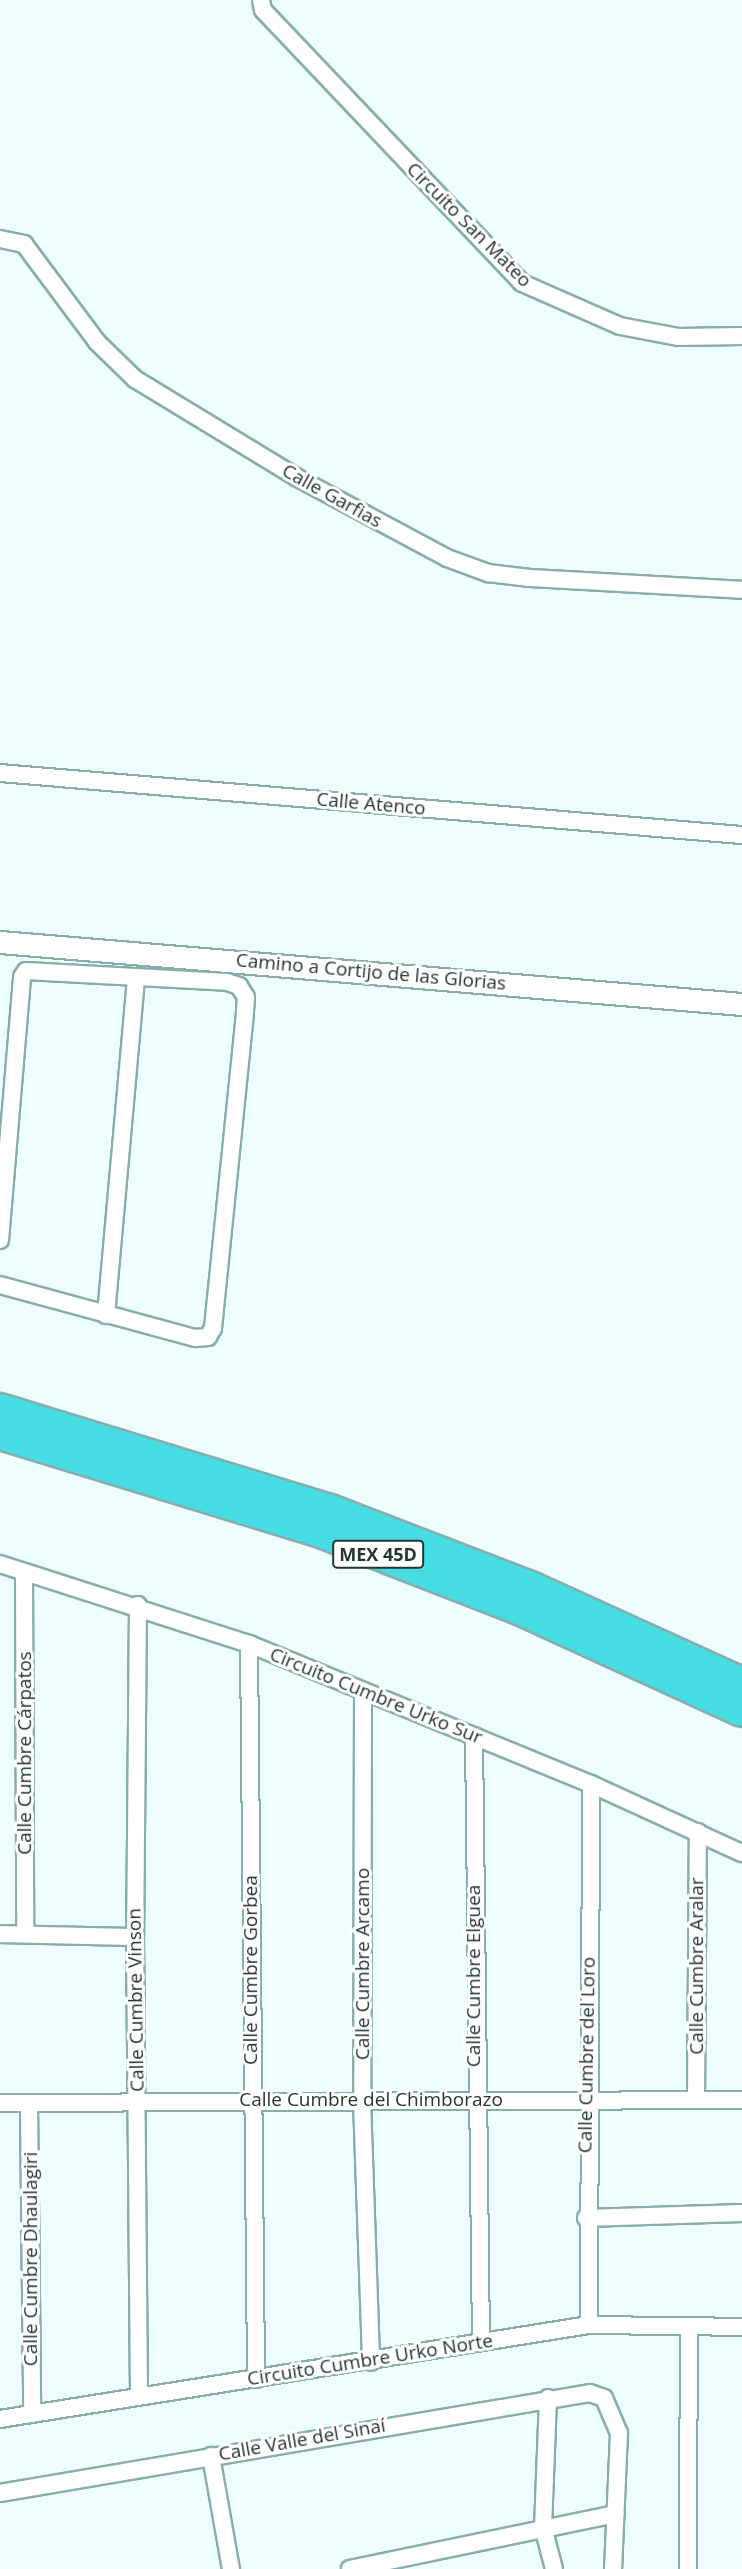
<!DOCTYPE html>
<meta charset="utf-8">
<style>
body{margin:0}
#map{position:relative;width:742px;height:2569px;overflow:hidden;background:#eefdfe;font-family:"Open Sans",sans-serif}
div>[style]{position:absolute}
.roads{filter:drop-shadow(2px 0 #87adae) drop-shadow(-2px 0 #87adae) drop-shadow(0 2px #87adae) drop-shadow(0 -2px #87adae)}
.minor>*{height:16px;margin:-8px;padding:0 8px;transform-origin:8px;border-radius:8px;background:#fff}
.tertiary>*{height:21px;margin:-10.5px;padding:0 10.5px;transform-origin:10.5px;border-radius:10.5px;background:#fff}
.motorway>*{height:30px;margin:-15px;padding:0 15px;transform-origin:15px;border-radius:15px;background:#45dce2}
span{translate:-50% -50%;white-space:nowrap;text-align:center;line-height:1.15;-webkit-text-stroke:6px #fff;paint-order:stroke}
.shield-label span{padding:2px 5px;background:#fff;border:2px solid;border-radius:5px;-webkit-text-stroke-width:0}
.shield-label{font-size:18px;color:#253535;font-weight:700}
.street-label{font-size:19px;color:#253535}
</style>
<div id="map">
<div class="roads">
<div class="minor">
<div style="left:261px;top:0;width:10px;rotate:79deg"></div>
<div style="left:263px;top:10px;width:376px;rotate:46.5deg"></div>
<div style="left:522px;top:283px;width:107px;rotate:23.7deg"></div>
<div style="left:620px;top:326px;width:60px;rotate:10.6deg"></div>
<div style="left:679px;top:337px;width:63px;rotate:-0.9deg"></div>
<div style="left:0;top:239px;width:25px;rotate:12deg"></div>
<div style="left:24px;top:244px;width:122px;rotate:53.3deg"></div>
<div style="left:97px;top:342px;width:53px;rotate:44.2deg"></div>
<div style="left:135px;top:379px;width:188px;rotate:31.3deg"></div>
<div style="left:296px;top:477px;width:171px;rotate:28.2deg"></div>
<div style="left:447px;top:558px;width:44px;rotate:20.1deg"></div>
<div style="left:488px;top:573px;width:42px;rotate:6.8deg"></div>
<div style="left:530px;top:578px;width:212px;rotate:3.2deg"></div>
<div style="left:0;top:773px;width:745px;rotate:4.78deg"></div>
<div style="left:0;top:1240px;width:264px;rotate:-85.2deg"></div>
<div style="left:22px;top:977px;width:7px;rotate:-56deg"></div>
<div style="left:26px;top:971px;width:201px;rotate:3.1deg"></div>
<div style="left:227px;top:982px;width:13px;rotate:18deg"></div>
<div style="left:239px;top:986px;width:13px;rotate:58deg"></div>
<div style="left:246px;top:997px;width:26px;rotate:94deg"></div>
<div style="left:244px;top:1023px;width:307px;rotate:95.8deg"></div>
<div style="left:213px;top:1328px;width:10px;rotate:119deg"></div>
<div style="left:208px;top:1337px;width:13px;rotate:176deg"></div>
<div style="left:195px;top:1338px;width:202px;rotate:-164.8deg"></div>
<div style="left:106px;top:1315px;width:339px;rotate:-84.9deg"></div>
<div style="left:0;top:1564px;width:262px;rotate:17.8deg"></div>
<div style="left:249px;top:1644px;width:370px;rotate:22.3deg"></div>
<div style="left:591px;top:1784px;width:166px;rotate:24.6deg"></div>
<div style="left:24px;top:1572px;width:362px;rotate:89.8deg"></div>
<div style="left:138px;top:1605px;width:332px;rotate:90.5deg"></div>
<div style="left:135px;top:1937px;width:459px;rotate:89.5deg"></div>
<div style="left:249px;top:1644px;width:735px;rotate:89.45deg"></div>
<div style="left:363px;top:1691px;width:410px;rotate:90.1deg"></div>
<div style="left:362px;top:2101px;width:261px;rotate:88deg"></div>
<div style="left:474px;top:1736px;width:606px;rotate:89.34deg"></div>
<div style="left:0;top:1934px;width:135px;rotate:1.3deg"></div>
<div style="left:696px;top:2100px;width:268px;rotate:-89.6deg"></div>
<div style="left:0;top:2103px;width:742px;rotate:-0.23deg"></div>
<div style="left:29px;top:2103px;width:311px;rotate:89.4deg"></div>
<div style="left:586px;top:2218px;width:156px;rotate:-1.8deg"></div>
<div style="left:589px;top:2325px;width:541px;rotate:-89.79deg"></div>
<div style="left:548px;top:2398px;width:129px;rotate:92.2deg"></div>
<div style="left:543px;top:2527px;width:43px;rotate:75.3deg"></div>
<div style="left:0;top:2419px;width:596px;rotate:-9.07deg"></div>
<div style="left:589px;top:2325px;width:153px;rotate:0.7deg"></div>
<div style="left:211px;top:2456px;width:115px;rotate:80deg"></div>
<div style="left:0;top:2493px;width:598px;rotate:-9.62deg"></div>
<div style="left:590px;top:2393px;width:15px;rotate:20deg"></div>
<div style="left:604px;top:2398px;width:38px;rotate:67deg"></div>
<div style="left:619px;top:2433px;width:136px;rotate:92.5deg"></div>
<div style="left:350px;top:2569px;width:271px;rotate:-11.7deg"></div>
<div style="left:688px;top:2569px;width:241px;rotate:-89.8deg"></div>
</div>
<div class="tertiary">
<div style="left:0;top:942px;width:745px;rotate:4.78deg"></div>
</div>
<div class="motorway">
<div style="left:0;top:1409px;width:345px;rotate:17deg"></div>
<div style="left:330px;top:1510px;width:215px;rotate:21deg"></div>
<div style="left:531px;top:1587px;width:232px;rotate:24.5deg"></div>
<div style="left:0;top:1434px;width:332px;rotate:17deg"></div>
<div style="left:318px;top:1531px;width:213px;rotate:21.2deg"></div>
<div style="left:517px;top:1608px;width:247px;rotate:24.6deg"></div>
</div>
</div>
<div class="shield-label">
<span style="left:378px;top:1554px">MEX 45D</span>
</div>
<div class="street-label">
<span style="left:469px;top:225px;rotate:45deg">Circuito San Mateo</span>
<span style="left:332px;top:496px;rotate:29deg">Calle Garfias</span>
<span style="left:371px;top:804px;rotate:5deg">Calle Atenco</span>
<span style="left:371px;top:972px;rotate:5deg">Camino a Cortijo de las Glorias</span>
<span style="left:376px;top:1696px;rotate:22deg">Circuito Cumbre Urko Sur</span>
<span style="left:25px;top:1753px;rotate:-90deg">Calle Cumbre Cárpatos</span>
<span style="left:363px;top:1964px;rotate:-90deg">Calle Cumbre Arcamo</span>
<span style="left:697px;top:1966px;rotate:-90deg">Calle Cumbre Aralar</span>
<span style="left:251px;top:1970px;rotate:-90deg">Calle Cumbre Gorbea</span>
<span style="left:474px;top:1976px;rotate:-90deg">Calle Cumbre Elguea</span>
<span style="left:136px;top:2000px;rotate:-91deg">Calle Cumbre Vinson</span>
<span style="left:587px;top:2055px;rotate:-89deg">Calle Cumbre del Loro</span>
<span style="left:371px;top:2100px">Calle Cumbre del Chimborazo</span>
<span style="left:31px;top:2259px;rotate:-90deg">Calle Cumbre Dhaulagiri</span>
<span style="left:370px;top:2360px;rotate:-9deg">Circuito Cumbre Urko Norte</span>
<span style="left:302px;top:2440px;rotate:-10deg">Calle Valle del Sinaí</span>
</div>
</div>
